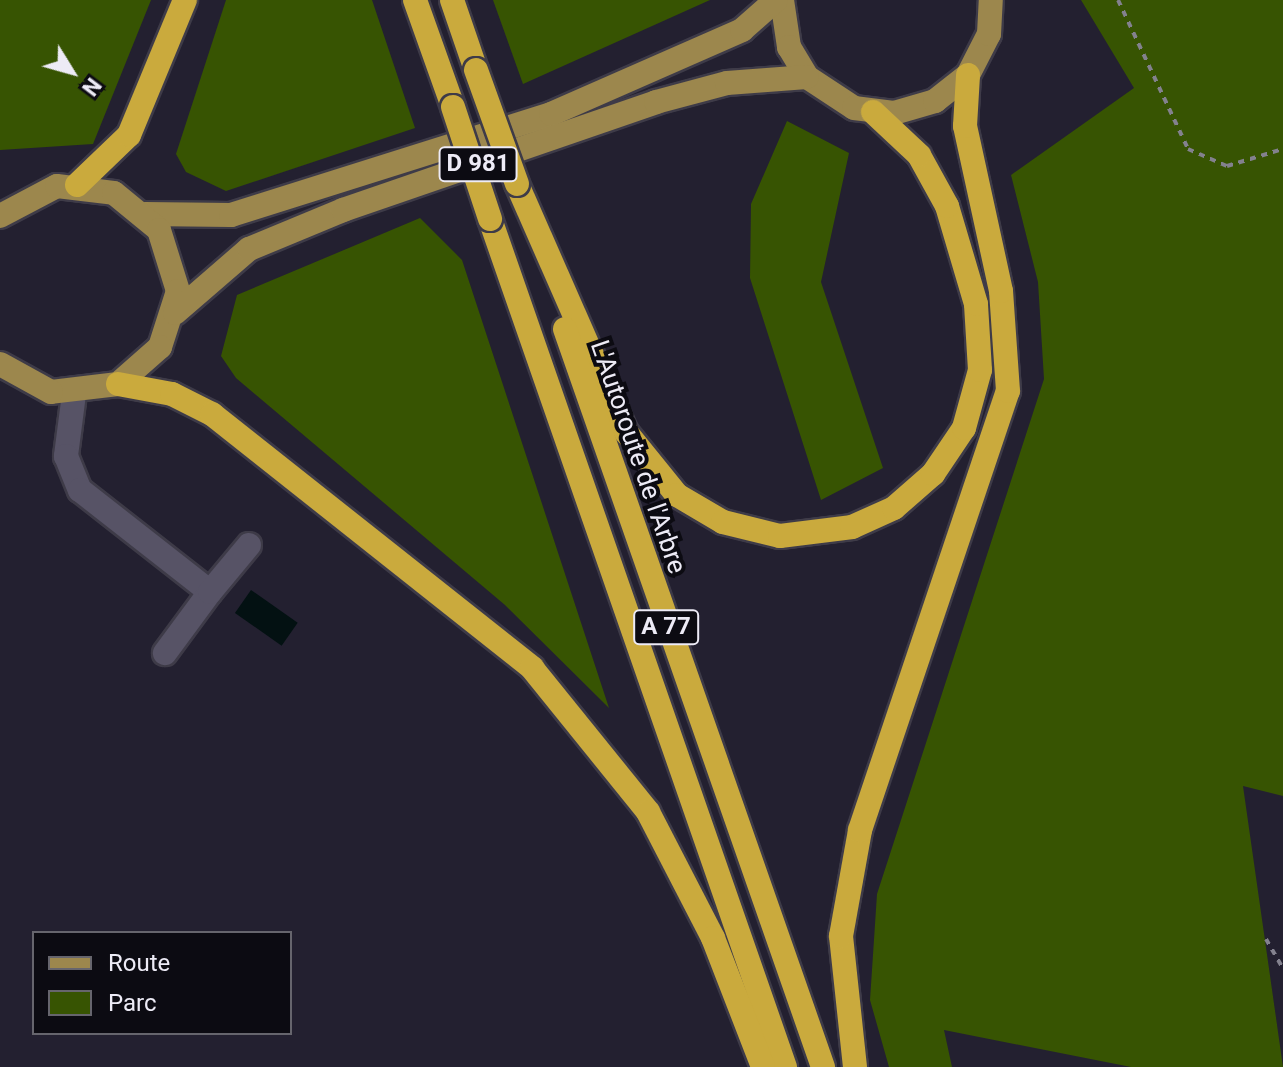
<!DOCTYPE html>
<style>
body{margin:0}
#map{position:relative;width:1283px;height:1067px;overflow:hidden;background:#232030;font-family:Roboto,sans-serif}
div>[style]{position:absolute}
.green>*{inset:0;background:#375402}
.water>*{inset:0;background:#031112;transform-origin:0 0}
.path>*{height:4px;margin-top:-2px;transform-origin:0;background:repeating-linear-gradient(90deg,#83818e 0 6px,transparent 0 12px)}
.roads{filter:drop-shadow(2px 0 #3e3b48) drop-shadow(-2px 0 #3e3b48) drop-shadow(0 2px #3e3b48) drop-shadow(0 -2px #3e3b48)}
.street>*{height:24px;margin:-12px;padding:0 12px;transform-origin:12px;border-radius:12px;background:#575366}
.primary>*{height:24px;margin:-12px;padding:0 12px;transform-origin:12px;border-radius:12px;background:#9c874d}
.highway>*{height:24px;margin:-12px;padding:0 12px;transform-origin:12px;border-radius:12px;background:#caaa3d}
.bridges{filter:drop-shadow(2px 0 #3e3b48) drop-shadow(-2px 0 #3e3b48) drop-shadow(0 2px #3e3b48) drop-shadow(0 -2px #3e3b48)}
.highway-bridge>*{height:24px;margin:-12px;padding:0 12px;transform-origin:12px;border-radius:12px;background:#caaa3d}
span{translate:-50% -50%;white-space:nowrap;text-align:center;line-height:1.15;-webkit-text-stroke:8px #0c0b12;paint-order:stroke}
.shield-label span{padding:2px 6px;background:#0c0b12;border:2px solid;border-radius:6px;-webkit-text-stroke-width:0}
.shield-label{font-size:24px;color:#edebf6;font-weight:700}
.street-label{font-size:26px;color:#edebf6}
.legend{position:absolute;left:32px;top:931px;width:260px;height:104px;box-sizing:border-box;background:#0c0b12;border:2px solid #66656d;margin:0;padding:10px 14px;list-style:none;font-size:24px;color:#edebf6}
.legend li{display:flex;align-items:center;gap:16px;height:40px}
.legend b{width:40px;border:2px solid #66656d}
.north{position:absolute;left:32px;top:32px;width:80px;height:80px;-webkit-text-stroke:6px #0c0b12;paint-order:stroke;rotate:127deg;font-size:22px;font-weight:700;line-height:32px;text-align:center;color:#edebf6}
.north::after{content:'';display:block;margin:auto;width:28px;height:36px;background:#edebf6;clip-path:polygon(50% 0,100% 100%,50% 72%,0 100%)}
</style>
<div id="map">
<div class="green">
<div style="clip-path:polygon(0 0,151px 0,93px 144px,0 150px)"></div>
<div style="clip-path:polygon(226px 0,372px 0,415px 128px,226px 191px,186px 172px,176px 154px)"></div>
<div style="clip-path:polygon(493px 0,710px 0,523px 84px)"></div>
<div style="clip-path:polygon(1081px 0,1283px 0,1283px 796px,1243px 786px,1283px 1067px,1131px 1067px,944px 1030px,952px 1067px,889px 1067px,870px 1000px,877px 894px,1044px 379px,1038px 282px,1011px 175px,1134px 88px)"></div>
<div style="clip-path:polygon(787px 121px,849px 153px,821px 282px,883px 468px,821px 500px,750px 278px,751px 204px)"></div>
<div style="clip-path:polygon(420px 218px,462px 260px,609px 708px,505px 605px,236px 378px,221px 356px,237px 295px)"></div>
</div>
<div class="water">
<div style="left:251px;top:590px;width:57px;height:28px;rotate:35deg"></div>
</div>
<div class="path">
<div style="left:1118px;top:0;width:165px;rotate:64.8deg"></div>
<div style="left:1188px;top:149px;width:43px;rotate:23.6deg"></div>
<div style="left:1227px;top:166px;width:59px;rotate:-16.9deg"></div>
<div style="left:1266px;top:939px;width:34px;rotate:60deg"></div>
</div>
<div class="roads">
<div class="street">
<div style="left:74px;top:394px;width:63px;rotate:97.4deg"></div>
<div style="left:66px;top:456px;width:37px;rotate:68deg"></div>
<div style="left:80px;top:490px;width:165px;rotate:38.1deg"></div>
<div style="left:210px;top:592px;width:76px;rotate:126.4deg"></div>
<div style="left:210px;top:592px;width:61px;rotate:-50.3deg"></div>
</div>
<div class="primary">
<div style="left:782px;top:0;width:48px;rotate:81.5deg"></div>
<div style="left:789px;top:47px;width:35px;rotate:59deg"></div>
<div style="left:807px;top:77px;width:56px;rotate:33.4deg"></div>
<div style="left:854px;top:108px;width:40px;rotate:7.1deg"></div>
<div style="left:894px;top:113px;width:43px;rotate:-16.3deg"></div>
<div style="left:935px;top:101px;width:42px;rotate:-38.2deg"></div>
<div style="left:968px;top:75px;width:46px;rotate:-62.9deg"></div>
<div style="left:989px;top:34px;width:34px;rotate:-87deg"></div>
<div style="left:145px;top:214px;width:86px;rotate:0.7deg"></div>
<div style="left:231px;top:215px;width:336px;rotate:-17.5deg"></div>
<div style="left:551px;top:114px;width:209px;rotate:-23.7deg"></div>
<div style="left:742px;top:30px;width:45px;rotate:-41.4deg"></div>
<div style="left:0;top:216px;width:64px;rotate:-27.8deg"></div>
<div style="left:57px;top:186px;width:57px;rotate:7deg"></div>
<div style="left:114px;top:193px;width:58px;rotate:39.4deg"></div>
<div style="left:159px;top:230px;width:64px;rotate:72.7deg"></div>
<div style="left:178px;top:291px;width:59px;rotate:107.8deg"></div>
<div style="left:160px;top:347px;width:56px;rotate:138.6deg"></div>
<div style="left:118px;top:384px;width:67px;rotate:173.2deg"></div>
<div style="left:51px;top:392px;width:58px;rotate:-151.2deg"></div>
<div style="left:175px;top:313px;width:98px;rotate:-40.9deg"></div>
<div style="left:249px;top:249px;width:102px;rotate:-22.5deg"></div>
<div style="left:343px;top:210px;width:331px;rotate:-19deg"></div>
<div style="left:656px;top:102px;width:73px;rotate:-15deg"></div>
<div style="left:727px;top:83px;width:80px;rotate:-4.3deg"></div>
</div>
<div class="highway">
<div style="left:415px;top:0;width:114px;rotate:70.4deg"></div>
<div style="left:452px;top:0;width:74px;rotate:71.1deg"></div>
<div style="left:517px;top:184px;width:271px;rotate:66.3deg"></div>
<div style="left:626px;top:432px;width:81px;rotate:51deg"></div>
<div style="left:677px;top:495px;width:53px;rotate:30.4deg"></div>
<div style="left:723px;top:522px;width:59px;rotate:13.8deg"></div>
<div style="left:780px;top:536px;width:73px;rotate:-7.1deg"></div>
<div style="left:852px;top:527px;width:46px;rotate:-24.3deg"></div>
<div style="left:894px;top:508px;width:52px;rotate:-41.1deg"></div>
<div style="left:933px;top:474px;width:55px;rotate:-56deg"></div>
<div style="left:964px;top:428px;width:60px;rotate:-74.6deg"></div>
<div style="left:980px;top:370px;width:66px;rotate:-93.5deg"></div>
<div style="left:976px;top:304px;width:102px;rotate:-106.5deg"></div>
<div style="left:947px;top:206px;width:58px;rotate:-118.8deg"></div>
<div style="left:919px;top:155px;width:63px;rotate:-136.9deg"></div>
<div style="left:77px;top:185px;width:72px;rotate:-43.9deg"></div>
<div style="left:129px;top:135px;width:146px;rotate:-67.5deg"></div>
<div style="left:490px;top:219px;width:898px;rotate:70.82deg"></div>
<div style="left:565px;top:329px;width:782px;rotate:70.73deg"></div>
<div style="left:118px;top:384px;width:55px;rotate:10.5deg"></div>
<div style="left:172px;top:394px;width:45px;rotate:26.6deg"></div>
<div style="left:212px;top:414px;width:409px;rotate:38.4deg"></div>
<div style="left:532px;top:668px;width:185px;rotate:51.1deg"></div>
<div style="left:648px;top:812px;width:142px;rotate:62.7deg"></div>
<div style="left:713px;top:938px;width:138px;rotate:68.8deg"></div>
<div style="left:855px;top:1067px;width:132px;rotate:-96.1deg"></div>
<div style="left:841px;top:936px;width:108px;rotate:-79.8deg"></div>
<div style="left:860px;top:830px;width:463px;rotate:-71.4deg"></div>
<div style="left:1008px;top:391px;width:100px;rotate:-94deg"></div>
<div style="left:1001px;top:291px;width:169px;rotate:-102.3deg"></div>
<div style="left:965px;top:126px;width:51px;rotate:-86.6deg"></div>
</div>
</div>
<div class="bridges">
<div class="highway-bridge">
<div style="left:476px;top:70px;width:121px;rotate:70.2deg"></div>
<div style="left:453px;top:107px;width:118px;rotate:71.7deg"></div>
</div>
</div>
<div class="shield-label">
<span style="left:478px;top:164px">D 981</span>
<span style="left:666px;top:627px">A 77</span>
</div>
<div class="street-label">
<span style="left:638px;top:457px;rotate:71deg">L'Autoroute de l'Arbre</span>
</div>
<ul class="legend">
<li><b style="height:10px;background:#9c874d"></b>Route</li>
<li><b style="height:22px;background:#375402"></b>Parc</li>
</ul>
<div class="north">N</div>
</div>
